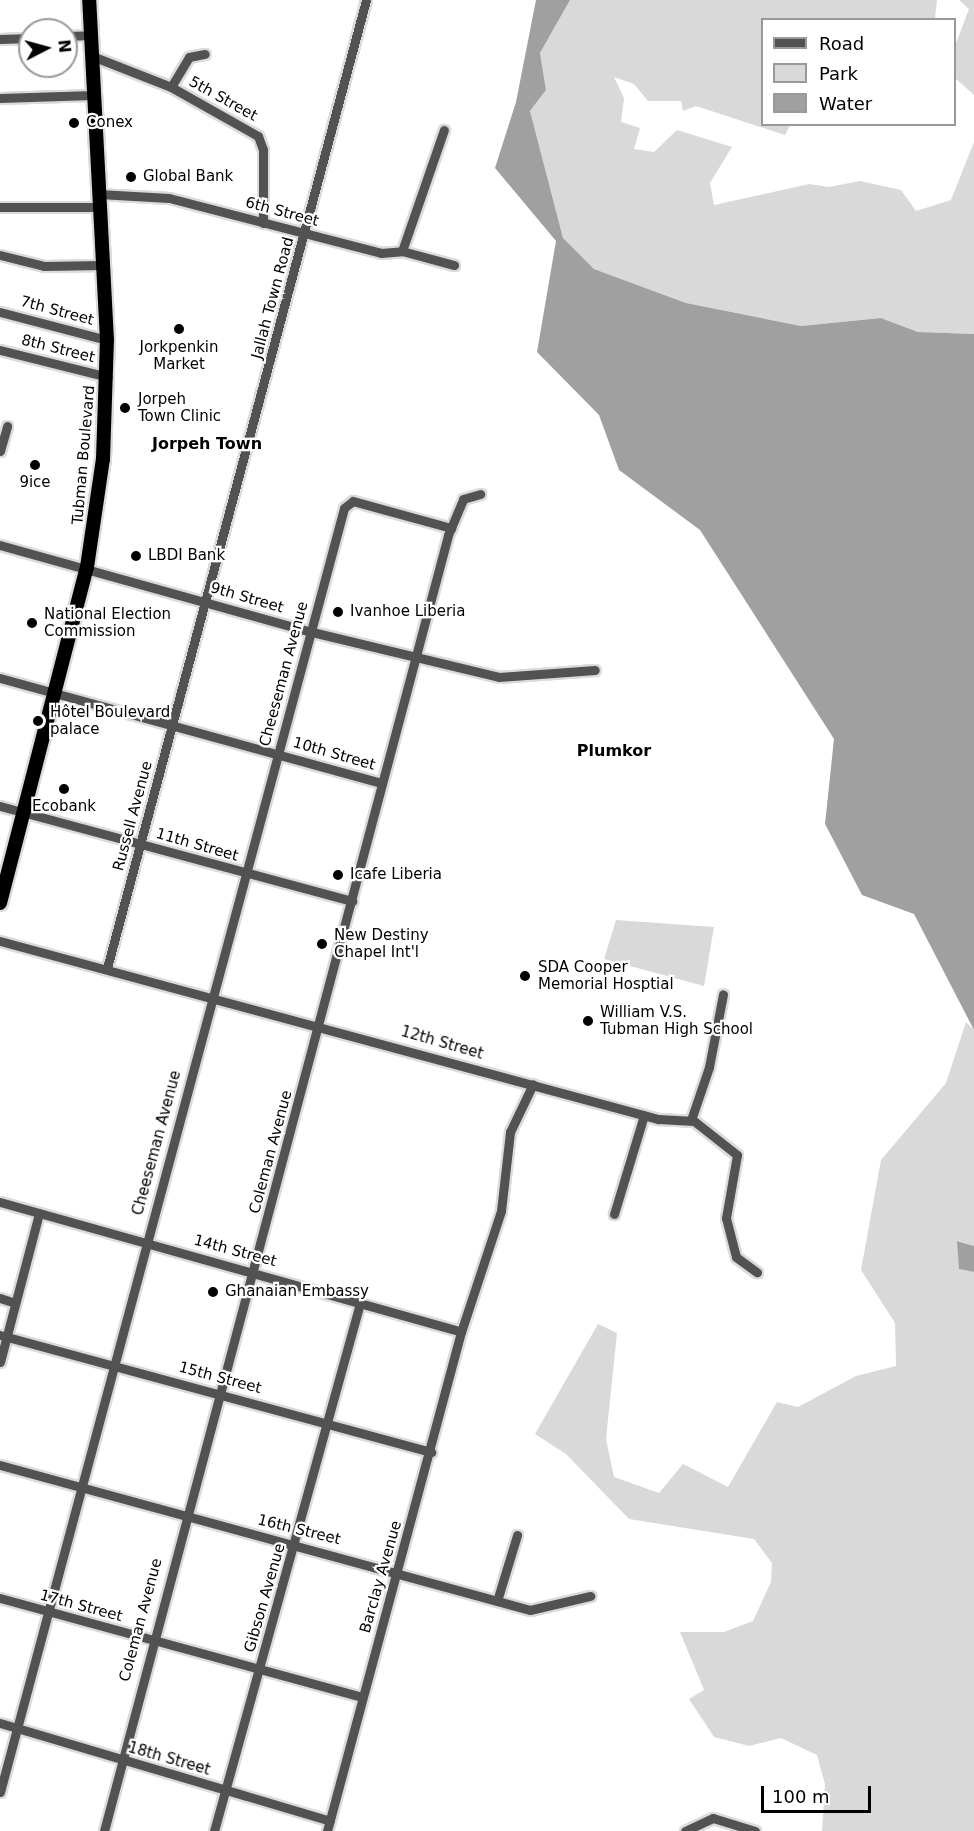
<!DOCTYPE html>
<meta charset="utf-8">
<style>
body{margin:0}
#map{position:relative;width:974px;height:1831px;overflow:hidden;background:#fff;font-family:"DejaVu Sans",sans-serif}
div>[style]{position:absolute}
.green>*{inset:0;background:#d9d9d9}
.water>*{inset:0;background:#a0a0a0}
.roads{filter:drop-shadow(2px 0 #dbdbdb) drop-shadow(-2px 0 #dbdbdb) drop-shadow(0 2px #dbdbdb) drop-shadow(0 -2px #dbdbdb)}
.minor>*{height:9px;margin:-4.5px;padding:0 4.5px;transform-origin:4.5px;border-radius:4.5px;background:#525252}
.highway>*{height:14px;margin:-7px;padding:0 7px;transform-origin:7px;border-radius:7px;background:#000}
.dots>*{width:16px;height:16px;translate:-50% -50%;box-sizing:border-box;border:3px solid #fff;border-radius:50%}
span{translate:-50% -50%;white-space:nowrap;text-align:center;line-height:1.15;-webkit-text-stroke:4.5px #fff;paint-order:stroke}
.street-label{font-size:15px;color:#000}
.poi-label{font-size:15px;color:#000}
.left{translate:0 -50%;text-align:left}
.neighbourhood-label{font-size:16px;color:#000;font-weight:700}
.legend{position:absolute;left:761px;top:18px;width:195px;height:108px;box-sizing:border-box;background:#fff;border:2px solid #999;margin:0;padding:8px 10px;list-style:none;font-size:18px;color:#000}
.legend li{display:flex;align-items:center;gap:12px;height:30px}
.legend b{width:30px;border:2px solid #999}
.north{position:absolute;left:18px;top:18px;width:60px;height:60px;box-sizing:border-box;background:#fff;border:2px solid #999;border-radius:50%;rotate:84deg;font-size:16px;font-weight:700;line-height:24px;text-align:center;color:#000}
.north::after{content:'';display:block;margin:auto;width:21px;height:27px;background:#000;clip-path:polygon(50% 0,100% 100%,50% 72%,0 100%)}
.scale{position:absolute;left:761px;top:1786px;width:110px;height:27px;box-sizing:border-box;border:3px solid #000;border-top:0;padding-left:8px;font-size:18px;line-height:21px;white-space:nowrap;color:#000;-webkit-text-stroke:4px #fff;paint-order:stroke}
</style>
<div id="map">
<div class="green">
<div style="clip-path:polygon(570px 0,937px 0,935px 19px,762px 20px,762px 124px,790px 125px,785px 135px,696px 106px,683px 111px,681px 101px,648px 101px,634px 84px,614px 77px,624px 98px,621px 122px,640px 128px,634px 149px,654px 152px,677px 130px,732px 147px,710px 183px,714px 205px,809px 184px,829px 187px,860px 181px,901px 190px,916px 211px,951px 200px,974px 142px,974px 334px,918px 332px,881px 318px,801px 326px,686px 303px,594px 269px,563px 238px,530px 111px,546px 90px,540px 53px)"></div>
<div style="clip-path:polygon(959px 0,974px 0,974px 95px,955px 78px,955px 46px,969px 9px)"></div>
<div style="clip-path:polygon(616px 920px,714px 927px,704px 986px,604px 959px)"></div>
<div style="clip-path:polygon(966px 1022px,974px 1030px,974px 1246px,958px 1241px,959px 1269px,974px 1272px,974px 1831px,822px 1831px,825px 1784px,817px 1755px,781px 1738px,749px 1746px,714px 1737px,689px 1699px,704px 1690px,680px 1632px,724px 1632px,753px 1621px,771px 1582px,772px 1563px,754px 1539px,629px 1519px,566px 1454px,535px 1434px,598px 1324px,617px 1333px,606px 1439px,614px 1477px,659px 1493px,683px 1464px,728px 1487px,777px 1402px,798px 1407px,856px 1376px,896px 1366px,895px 1323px,861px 1270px,881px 1160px,946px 1083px)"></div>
</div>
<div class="water">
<div style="clip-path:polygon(536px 0,570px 0,540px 53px,546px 90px,530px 111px,563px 238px,594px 269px,686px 303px,801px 326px,881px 318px,918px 332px,974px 334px,974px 1030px,914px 914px,862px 895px,825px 824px,834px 739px,700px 530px,619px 470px,599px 415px,537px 352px,556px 241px,495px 168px,516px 102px)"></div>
<div style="clip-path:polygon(957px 1241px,974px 1246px,974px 1272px,959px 1269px)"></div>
</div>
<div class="roads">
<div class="minor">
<div style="left:66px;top:36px;width:25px;rotate:-2deg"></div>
<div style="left:0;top:39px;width:30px;rotate:-2deg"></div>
<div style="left:92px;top:56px;width:85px;rotate:21.4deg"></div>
<div style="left:171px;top:87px;width:100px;rotate:29.4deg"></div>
<div style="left:258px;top:136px;width:15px;rotate:70deg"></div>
<div style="left:263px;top:150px;width:73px;rotate:90deg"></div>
<div style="left:171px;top:87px;width:35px;rotate:-59deg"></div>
<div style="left:189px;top:57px;width:16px;rotate:-11deg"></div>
<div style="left:0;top:98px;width:93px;rotate:-1.8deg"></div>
<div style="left:99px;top:194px;width:70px;rotate:3.3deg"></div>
<div style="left:169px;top:198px;width:219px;rotate:14.5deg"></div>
<div style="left:381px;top:253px;width:21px;rotate:-5deg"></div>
<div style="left:402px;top:251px;width:54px;rotate:15.1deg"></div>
<div style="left:0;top:207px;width:100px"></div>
<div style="left:402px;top:251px;width:128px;rotate:-70.9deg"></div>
<div style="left:0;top:255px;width:45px;rotate:14deg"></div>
<div style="left:44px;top:266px;width:59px;rotate:-1deg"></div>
<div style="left:0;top:312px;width:111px;rotate:14.7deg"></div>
<div style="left:0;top:350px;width:111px;rotate:14deg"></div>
<div style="left:0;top:451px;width:26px;rotate:-74deg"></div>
<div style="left:0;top:545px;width:324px;rotate:15.6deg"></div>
<div style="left:312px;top:632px;width:192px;rotate:13.5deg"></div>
<div style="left:499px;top:677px;width:96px;rotate:-4.2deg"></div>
<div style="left:0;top:678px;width:396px;rotate:15.4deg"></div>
<div style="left:0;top:806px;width:365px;rotate:15.1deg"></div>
<div style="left:0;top:941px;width:682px;rotate:15.14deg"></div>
<div style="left:658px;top:1119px;width:36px;rotate:3deg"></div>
<div style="left:694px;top:1121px;width:55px;rotate:38.3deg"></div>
<div style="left:737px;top:1155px;width:64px;rotate:99.9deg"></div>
<div style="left:726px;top:1218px;width:40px;rotate:75.6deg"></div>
<div style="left:736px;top:1257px;width:26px;rotate:36deg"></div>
<div style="left:107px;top:968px;width:1002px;rotate:-75.02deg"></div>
<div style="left:691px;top:1120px;width:56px;rotate:-71.2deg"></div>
<div style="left:709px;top:1067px;width:74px;rotate:-79.1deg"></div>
<div style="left:0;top:1202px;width:479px;rotate:15.7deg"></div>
<div style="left:614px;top:1214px;width:103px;rotate:-73.1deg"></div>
<div style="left:0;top:1298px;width:16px;rotate:18deg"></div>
<div style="left:0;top:1335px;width:447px;rotate:15.2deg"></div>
<div style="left:0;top:1362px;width:154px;rotate:-75.3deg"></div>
<div style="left:0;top:1465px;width:549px;rotate:15.3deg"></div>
<div style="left:530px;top:1610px;width:62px;rotate:-13.1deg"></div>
<div style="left:0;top:1598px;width:375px;rotate:15.3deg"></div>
<div style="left:497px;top:1601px;width:69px;rotate:-73.1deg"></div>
<div style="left:0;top:1723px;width:344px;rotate:16.5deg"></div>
<div style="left:0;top:1792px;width:1329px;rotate:-75deg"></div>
<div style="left:344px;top:508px;width:11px;rotate:-38deg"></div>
<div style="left:353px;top:501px;width:102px;rotate:15.4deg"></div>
<div style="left:104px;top:1831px;width:1341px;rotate:-75.13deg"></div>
<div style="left:448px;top:535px;width:39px;rotate:-67deg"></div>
<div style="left:463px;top:499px;width:18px;rotate:-16deg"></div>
<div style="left:214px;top:1831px;width:548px;rotate:-74.54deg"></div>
<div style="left:327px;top:1831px;width:517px;rotate:-74.97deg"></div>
<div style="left:461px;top:1332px;width:127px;rotate:-71.7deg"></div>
<div style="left:501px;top:1211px;width:80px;rotate:-83.5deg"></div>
<div style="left:510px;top:1132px;width:53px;rotate:-64.4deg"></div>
<div style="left:685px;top:1831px;width:31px;rotate:-25deg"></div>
<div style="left:713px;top:1818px;width:44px;rotate:17.2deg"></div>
</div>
<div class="highway">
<div style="left:0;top:903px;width:347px;rotate:-75.5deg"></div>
<div style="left:87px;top:567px;width:109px;rotate:-81.6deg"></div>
<div style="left:103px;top:459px;width:119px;rotate:-88.1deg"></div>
<div style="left:107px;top:340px;width:340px;rotate:-93deg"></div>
</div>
</div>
<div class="dots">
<div style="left:74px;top:123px;background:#000"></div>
<div style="left:131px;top:177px;background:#000"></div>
<div style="left:179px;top:329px;background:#000"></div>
<div style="left:125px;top:408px;background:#000"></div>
<div style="left:35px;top:465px;background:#000"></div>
<div style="left:136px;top:556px;background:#000"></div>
<div style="left:338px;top:612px;background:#000"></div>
<div style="left:32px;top:623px;background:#000"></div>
<div style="left:38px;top:721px;background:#000"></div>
<div style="left:64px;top:789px;background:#000"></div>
<div style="left:338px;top:875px;background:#000"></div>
<div style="left:322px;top:944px;background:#000"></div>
<div style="left:525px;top:976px;background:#000"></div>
<div style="left:588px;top:1021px;background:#000"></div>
<div style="left:213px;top:1292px;background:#000"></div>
</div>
<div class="street-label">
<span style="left:223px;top:99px;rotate:29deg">5th Street</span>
<span style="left:282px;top:212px;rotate:15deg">6th Street</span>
<span style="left:273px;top:298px;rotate:-75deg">Jallah Town Road</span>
<span style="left:57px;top:311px;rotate:15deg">7th Street</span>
<span style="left:58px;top:349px;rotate:14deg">8th Street</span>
<span style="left:84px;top:455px;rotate:-85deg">Tubman Boulevard</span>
<span style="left:247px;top:598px;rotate:16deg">9th Street</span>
<span style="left:284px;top:674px;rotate:-75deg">Cheeseman Avenue</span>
<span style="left:334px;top:754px;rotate:16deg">10th Street</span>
<span style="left:133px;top:816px;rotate:-75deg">Russell Avenue</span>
<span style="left:197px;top:845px;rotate:16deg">11th Street</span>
<span style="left:442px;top:1043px;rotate:16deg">12th Street</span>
<span style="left:157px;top:1143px;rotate:-75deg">Cheeseman Avenue</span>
<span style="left:271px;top:1152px;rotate:-75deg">Coleman Avenue</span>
<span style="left:235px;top:1251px;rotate:15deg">14th Street</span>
<span style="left:220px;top:1378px;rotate:15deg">15th Street</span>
<span style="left:299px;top:1530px;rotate:14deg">16th Street</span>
<span style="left:381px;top:1577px;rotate:-74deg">Barclay Avenue</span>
<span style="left:265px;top:1598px;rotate:-74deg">Gibson Avenue</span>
<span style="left:81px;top:1606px;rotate:15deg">17th Street</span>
<span style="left:141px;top:1620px;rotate:-75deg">Coleman Avenue</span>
<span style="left:169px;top:1759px;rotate:16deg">18th Street</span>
</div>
<div class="poi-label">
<span class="left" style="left:86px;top:123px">Conex</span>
<span class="left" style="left:143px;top:177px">Global Bank</span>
<span style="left:179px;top:356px">Jorkpenkin<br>Market</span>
<span class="left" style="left:138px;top:408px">Jorpeh<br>Town Clinic</span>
<span style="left:35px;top:483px">9ice</span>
<span class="left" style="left:148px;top:556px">LBDI Bank</span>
<span class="left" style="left:350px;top:612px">Ivanhoe Liberia</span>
<span class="left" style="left:44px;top:623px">National Election<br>Commission</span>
<span class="left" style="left:50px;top:721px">Hôtel Boulevard<br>palace</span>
<span style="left:64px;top:807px">Ecobank</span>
<span class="left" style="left:350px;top:875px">Icafe Liberia</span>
<span class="left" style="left:334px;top:944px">New Destiny<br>Chapel Int'l</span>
<span class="left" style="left:538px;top:976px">SDA Cooper<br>Memorial Hosptial</span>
<span class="left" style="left:600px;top:1021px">William V.S.<br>Tubman High School</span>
<span class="left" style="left:225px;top:1292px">Ghanaian Embassy</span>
</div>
<div class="neighbourhood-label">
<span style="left:207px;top:444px">Jorpeh Town</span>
<span style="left:614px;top:751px">Plumkor</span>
</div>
<ul class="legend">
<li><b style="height:8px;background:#525252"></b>Road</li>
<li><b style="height:16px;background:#d9d9d9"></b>Park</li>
<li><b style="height:16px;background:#a0a0a0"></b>Water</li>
</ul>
<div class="north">N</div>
<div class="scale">100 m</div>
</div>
